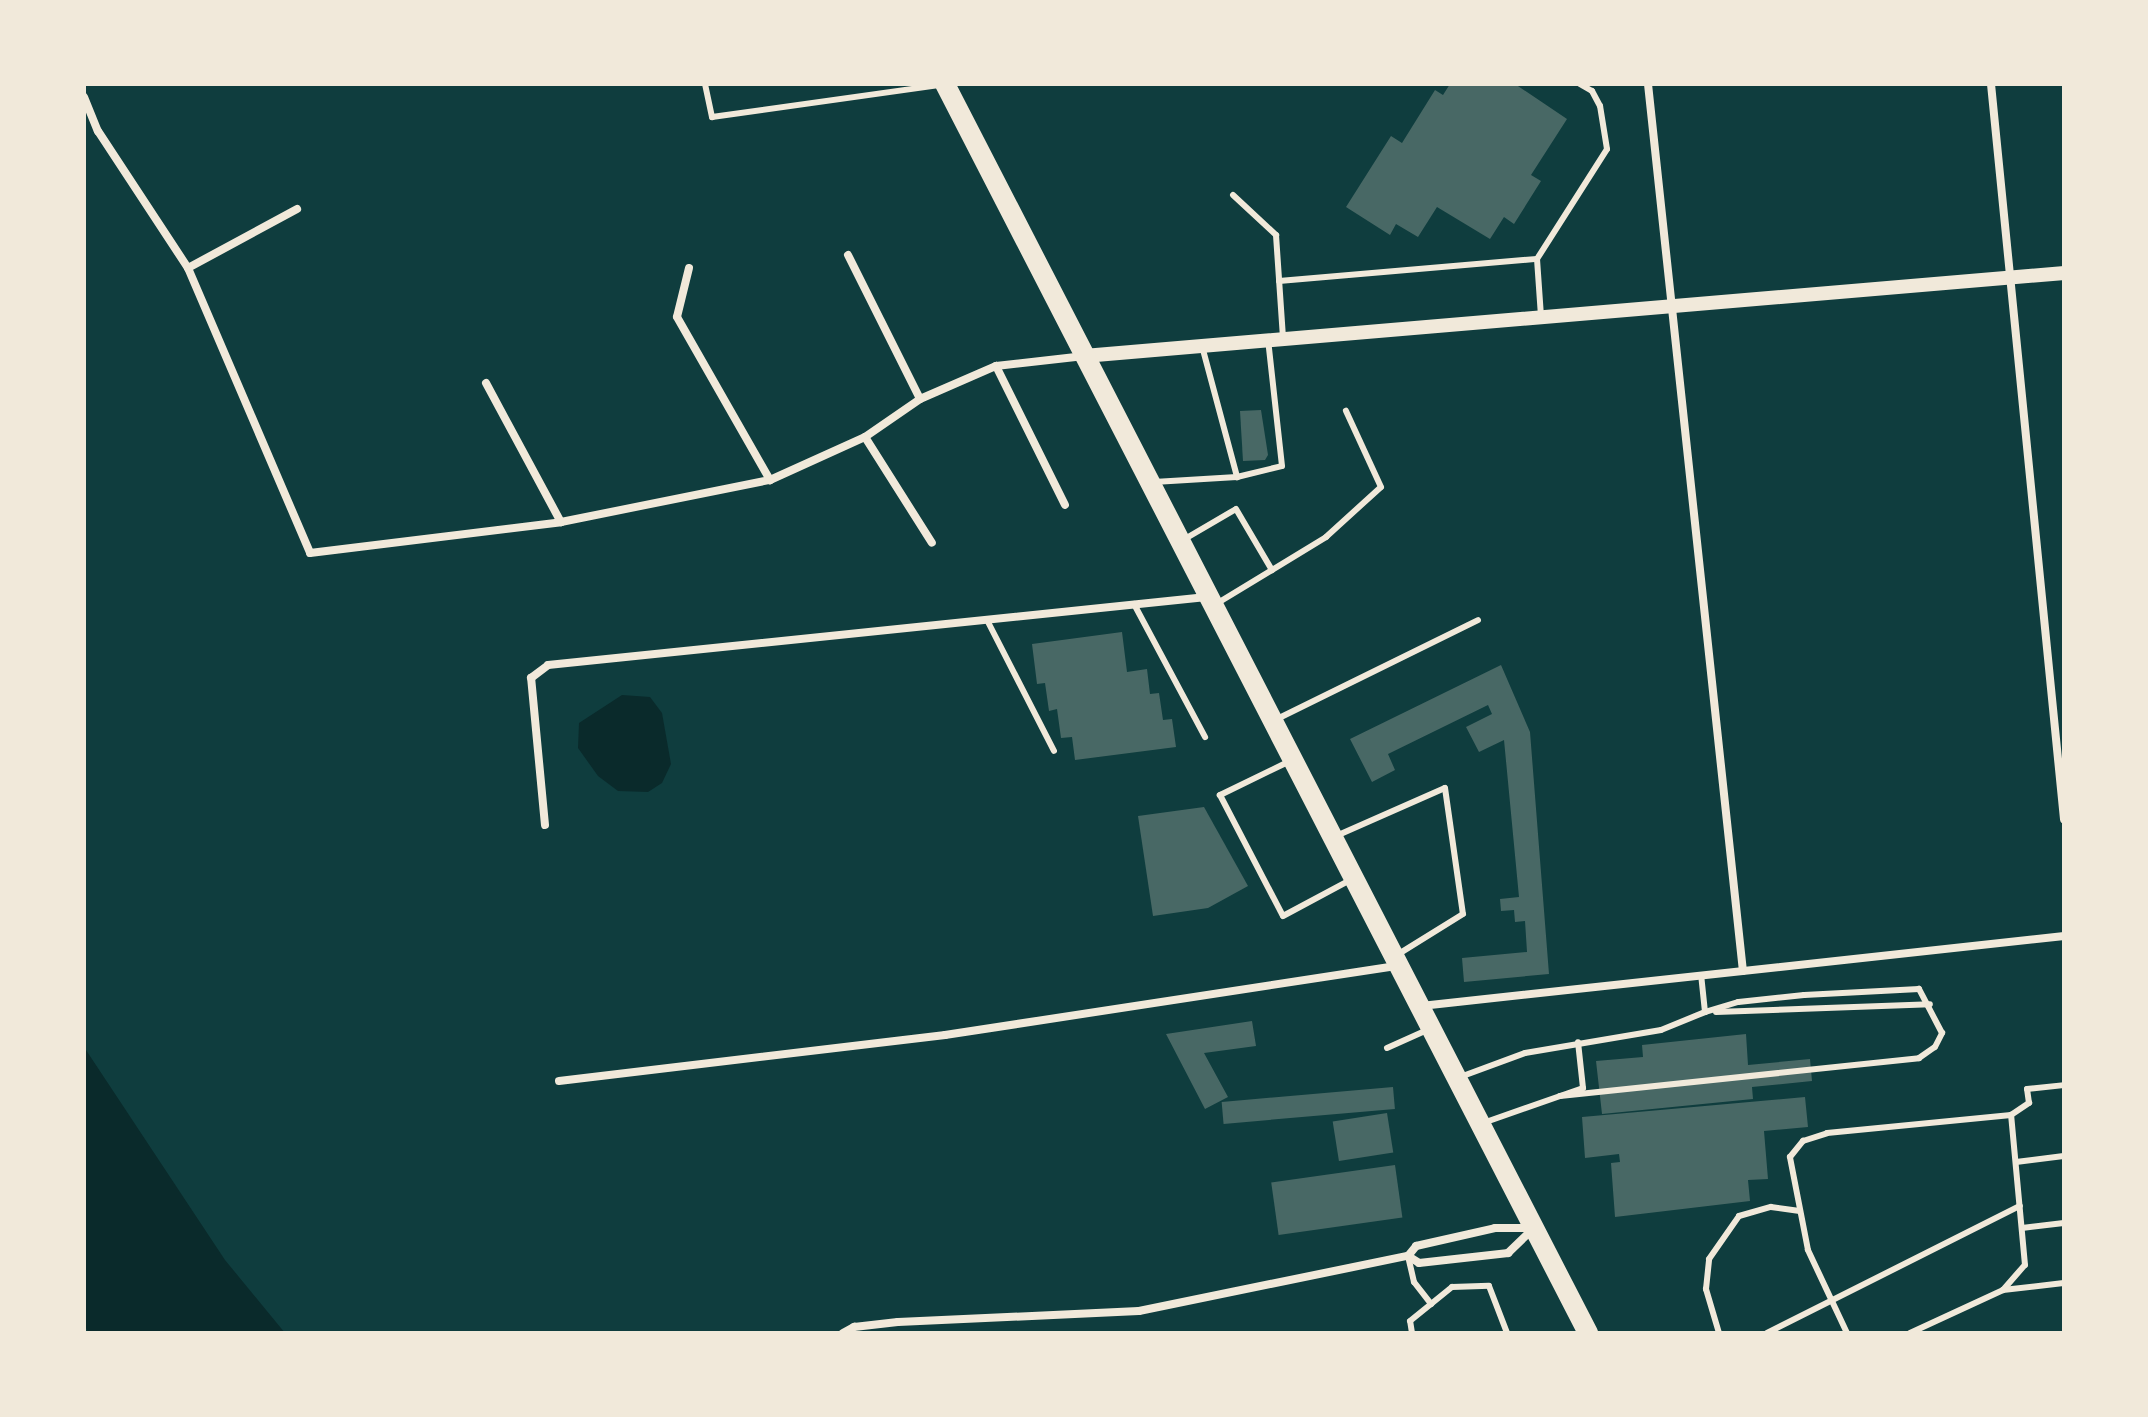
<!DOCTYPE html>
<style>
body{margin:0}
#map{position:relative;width:2148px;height:1417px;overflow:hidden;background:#0f3d3e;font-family:Cabin,sans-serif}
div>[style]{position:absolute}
.water>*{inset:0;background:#0a2a2b}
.building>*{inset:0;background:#486865;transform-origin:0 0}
.service>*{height:6px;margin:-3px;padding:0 3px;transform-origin:3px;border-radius:3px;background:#f1e9da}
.minor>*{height:8px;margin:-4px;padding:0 4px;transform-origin:4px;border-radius:4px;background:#f1e9da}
.tertiary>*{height:14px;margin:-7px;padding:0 7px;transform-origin:7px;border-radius:7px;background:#f1e9da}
.primary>*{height:20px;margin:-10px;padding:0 10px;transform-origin:10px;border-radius:10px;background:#f1e9da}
span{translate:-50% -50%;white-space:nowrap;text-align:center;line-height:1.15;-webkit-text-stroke:6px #f1e9da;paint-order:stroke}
.frame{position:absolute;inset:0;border:86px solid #f1e9da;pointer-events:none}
</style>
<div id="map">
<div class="water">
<div style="clip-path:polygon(622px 695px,650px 697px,662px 713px,671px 764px,662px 783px,648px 792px,618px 791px,598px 776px,578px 748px,579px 723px)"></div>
<div style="clip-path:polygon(84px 1047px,225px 1260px,285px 1333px,89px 1333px,84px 1325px)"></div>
</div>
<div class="building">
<div style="clip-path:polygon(1450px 84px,1515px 84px,1567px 119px,1531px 175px,1541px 181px,1514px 224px,1504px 217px,1490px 239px,1437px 207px,1418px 237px,1396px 224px,1390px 235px,1346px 207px,1391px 136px,1402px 143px,1435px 90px,1443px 95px)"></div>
<div style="clip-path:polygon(1261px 410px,1268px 455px,1265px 460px,1243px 461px,1240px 411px)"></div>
<div style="clip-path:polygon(1122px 632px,1127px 672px,1147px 669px,1150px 694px,1159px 693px,1163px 720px,1172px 719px,1176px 747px,1075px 760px,1072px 737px,1061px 738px,1057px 709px,1049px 711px,1045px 683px,1037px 684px,1032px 644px)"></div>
<div style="clip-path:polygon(1501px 665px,1530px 732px,1549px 974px,1464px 982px,1462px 958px,1527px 952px,1525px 921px,1515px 922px,1514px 910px,1501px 911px,1500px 899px,1519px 897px,1504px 740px,1479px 752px,1466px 727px,1492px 714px,1488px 705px,1388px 754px,1395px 770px,1372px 782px,1350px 739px)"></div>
<div style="clip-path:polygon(1204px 807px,1248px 886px,1208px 908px,1153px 916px,1138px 816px)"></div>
<div style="clip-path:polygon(1252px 1021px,1256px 1046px,1204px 1053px,1228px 1097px,1205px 1109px,1166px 1034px)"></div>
<div style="clip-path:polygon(1746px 1034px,1748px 1065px,1810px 1059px,1812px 1081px,1752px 1087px,1753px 1099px,1602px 1114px,1596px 1061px,1643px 1057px,1642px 1045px)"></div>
<div style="left:1393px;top:1087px;width:22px;height:172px;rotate:85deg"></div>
<div style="clip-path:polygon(1805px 1097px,1808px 1127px,1764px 1131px,1768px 1179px,1748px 1180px,1750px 1201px,1615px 1217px,1611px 1163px,1620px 1162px,1619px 1154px,1585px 1158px,1582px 1117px)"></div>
<div style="left:1387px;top:1113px;width:40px;height:55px;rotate:81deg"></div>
<div style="left:1395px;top:1165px;width:53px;height:125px;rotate:82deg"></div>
</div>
<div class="service">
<div style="left:705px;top:84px;width:34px;rotate:78deg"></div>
<div style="left:712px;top:117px;width:231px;rotate:-8deg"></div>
<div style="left:1233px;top:195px;width:59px;rotate:42.9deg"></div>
<div style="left:1276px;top:235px;width:104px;rotate:86.1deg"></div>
<div style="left:1537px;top:259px;width:130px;rotate:-57.5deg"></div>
<div style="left:1607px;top:149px;width:44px;rotate:-99.2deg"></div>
<div style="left:1600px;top:106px;width:17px;rotate:-118deg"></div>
<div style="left:1592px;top:91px;width:14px;rotate:-150deg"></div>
<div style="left:1279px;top:281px;width:259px;rotate:-4.9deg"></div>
<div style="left:1537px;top:259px;width:57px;rotate:86deg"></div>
<div style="left:1202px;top:346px;width:136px;rotate:75deg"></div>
<div style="left:1154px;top:482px;width:83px;rotate:-3.4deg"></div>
<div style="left:1237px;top:477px;width:46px;rotate:-13.7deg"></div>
<div style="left:1282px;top:466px;width:127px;rotate:-96.3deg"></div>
<div style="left:1183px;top:540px;width:61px;rotate:-30.3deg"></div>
<div style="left:1236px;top:509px;width:71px;rotate:59.5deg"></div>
<div style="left:1134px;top:604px;width:151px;rotate:61.9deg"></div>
<div style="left:1216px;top:604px;width:129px;rotate:-31.3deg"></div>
<div style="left:1326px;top:537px;width:74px;rotate:-42.3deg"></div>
<div style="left:1381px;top:487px;width:84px;rotate:-114.7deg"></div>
<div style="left:987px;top:620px;width:147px;rotate:62.9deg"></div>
<div style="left:1277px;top:719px;width:224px;rotate:-26.2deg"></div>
<div style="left:1288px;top:762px;width:76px;rotate:154.1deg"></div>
<div style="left:1220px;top:795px;width:136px;rotate:62.5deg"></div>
<div style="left:1283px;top:916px;width:76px;rotate:-28.2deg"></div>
<div style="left:1336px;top:836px;width:119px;rotate:-23.8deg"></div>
<div style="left:1445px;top:788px;width:127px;rotate:81.9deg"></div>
<div style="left:1463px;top:914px;width:78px;rotate:148.2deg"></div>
<div style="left:1716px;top:1012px;width:214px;rotate:-2.1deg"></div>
<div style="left:1387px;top:1048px;width:44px;rotate:-24.2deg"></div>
<div style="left:1460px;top:1077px;width:69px;rotate:-20.3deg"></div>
<div style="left:1525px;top:1053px;width:138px;rotate:-9.6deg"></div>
<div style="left:1661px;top:1030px;width:48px;rotate:-22.2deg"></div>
<div style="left:1705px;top:1012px;width:37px;rotate:-96deg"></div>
<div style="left:1560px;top:1096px;width:361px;rotate:-6deg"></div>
<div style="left:1919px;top:1058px;width:19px;rotate:-35deg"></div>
<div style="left:1935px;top:1047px;width:16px;rotate:-63deg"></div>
<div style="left:1942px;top:1033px;width:50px;rotate:-117.6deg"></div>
<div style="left:1919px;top:989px;width:115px;rotate:177deg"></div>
<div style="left:1804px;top:995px;width:66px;rotate:173.9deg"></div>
<div style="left:1738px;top:1002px;width:34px;rotate:163deg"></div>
<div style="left:1483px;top:1123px;width:106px;rotate:-19.3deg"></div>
<div style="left:1583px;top:1088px;width:46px;rotate:-96.2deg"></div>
<div style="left:2016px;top:1162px;width:48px;rotate:-7.1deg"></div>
<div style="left:2022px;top:1228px;width:42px;rotate:-6.8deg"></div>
<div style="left:1408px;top:1256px;width:27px;rotate:77deg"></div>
<div style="left:1414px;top:1282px;width:28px;rotate:52deg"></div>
<div style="left:2003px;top:1290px;width:33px;rotate:-49deg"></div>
<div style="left:2025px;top:1265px;width:151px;rotate:-95.3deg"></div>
<div style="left:1412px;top:1333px;width:12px;rotate:-99deg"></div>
<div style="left:1410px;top:1321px;width:54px;rotate:-39deg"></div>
<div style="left:1452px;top:1287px;width:37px;rotate:-2deg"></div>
<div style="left:1489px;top:1286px;width:50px;rotate:69deg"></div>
<div style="left:1719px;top:1333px;width:46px;rotate:-106.5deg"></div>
<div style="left:1706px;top:1289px;width:30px;rotate:-84deg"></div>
<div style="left:1709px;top:1259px;width:52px;rotate:-55.1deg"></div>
<div style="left:1739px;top:1216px;width:33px;rotate:-16deg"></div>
<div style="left:1771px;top:1207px;width:29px;rotate:8deg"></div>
<div style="left:1767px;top:1333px;width:283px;rotate:-26.7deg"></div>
<div style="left:1847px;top:1333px;width:92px;rotate:-115.2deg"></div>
<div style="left:1808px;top:1250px;width:95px;rotate:-101deg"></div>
<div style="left:1790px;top:1157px;width:21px;rotate:-51deg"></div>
<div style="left:1803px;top:1141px;width:25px;rotate:-18deg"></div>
<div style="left:1827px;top:1133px;width:185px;rotate:-5.6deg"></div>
<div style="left:2011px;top:1115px;width:22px;rotate:-34deg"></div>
<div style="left:2029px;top:1103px;width:14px;rotate:-98deg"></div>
<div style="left:2027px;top:1089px;width:37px;rotate:-6deg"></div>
<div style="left:1910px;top:1333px;width:102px;rotate:-24.8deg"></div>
<div style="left:2003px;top:1290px;width:61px;rotate:-6.5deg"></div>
</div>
<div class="minor">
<div style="left:1648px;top:84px;width:892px;rotate:83.89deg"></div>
<div style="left:1991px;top:84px;width:739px;rotate:84.33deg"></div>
<div style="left:84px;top:97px;width:37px;rotate:68deg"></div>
<div style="left:98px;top:131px;width:164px;rotate:56.7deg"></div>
<div style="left:188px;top:268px;width:310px;rotate:66.8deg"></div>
<div style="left:310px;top:553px;width:253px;rotate:-7deg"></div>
<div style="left:561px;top:522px;width:213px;rotate:-11.4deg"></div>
<div style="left:770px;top:480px;width:104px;rotate:-24.4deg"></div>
<div style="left:865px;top:437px;width:67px;rotate:-34.6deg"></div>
<div style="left:920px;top:399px;width:83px;rotate:-23.5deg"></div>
<div style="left:996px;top:366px;width:89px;rotate:-6.5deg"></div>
<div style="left:848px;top:255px;width:161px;rotate:63.4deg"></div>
<div style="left:188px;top:268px;width:124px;rotate:-28.4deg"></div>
<div style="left:689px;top:268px;width:50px;rotate:103.8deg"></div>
<div style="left:677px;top:317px;width:188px;rotate:60.3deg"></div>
<div style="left:996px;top:366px;width:155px;rotate:63.6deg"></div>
<div style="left:486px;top:383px;width:158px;rotate:61.7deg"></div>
<div style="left:865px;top:437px;width:125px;rotate:57.7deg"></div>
<div style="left:545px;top:825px;width:148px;rotate:-95.4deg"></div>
<div style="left:531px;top:678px;width:21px;rotate:-37deg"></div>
<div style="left:548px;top:665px;width:662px;rotate:-5.89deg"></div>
<div style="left:1421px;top:1006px;width:647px;rotate:-6.21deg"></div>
<div style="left:559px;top:1081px;width:389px;rotate:-6.8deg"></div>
<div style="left:945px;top:1035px;width:458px;rotate:-8.7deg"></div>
<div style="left:1408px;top:1256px;width:13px;rotate:32deg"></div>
<div style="left:1419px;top:1263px;width:90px;rotate:-6.4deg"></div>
<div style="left:1508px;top:1253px;width:33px;rotate:-44deg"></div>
<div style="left:843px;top:1333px;width:13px;rotate:-29deg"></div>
<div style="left:854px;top:1327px;width:44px;rotate:-6.5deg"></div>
<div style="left:898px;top:1322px;width:241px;rotate:-2.6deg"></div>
<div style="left:1139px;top:1311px;width:275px;rotate:-11.6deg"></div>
<div style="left:1408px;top:1256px;width:13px;rotate:-51deg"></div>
<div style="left:1416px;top:1246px;width:81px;rotate:-12.8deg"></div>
<div style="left:1495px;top:1228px;width:36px"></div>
</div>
<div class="tertiary">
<div style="left:1084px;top:356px;width:984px;rotate:-4.84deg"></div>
</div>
<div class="primary">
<div style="left:945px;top:84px;width:1405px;rotate:62.76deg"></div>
</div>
<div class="frame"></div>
</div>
